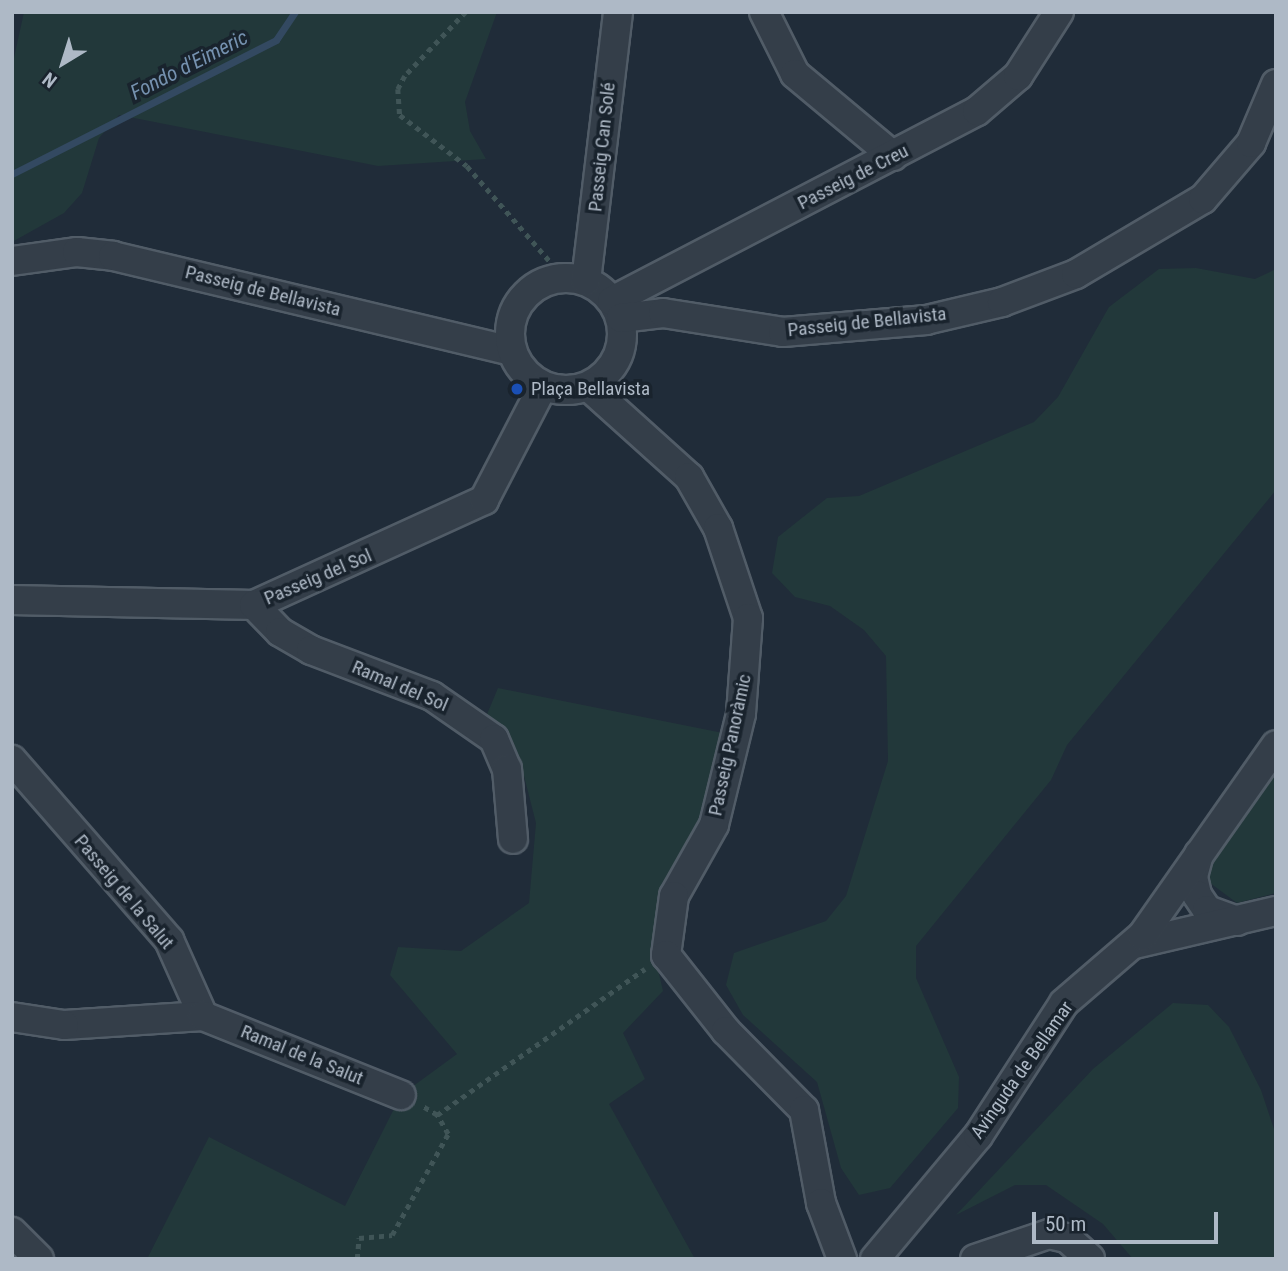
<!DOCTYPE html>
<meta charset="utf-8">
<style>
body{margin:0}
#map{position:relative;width:1288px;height:1271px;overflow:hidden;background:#202c39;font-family:"Roboto Condensed",sans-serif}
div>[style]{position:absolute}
.green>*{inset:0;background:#22383a}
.stream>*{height:7px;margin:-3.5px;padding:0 3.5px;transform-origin:3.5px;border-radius:3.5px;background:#334961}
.path>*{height:4.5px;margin-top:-2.25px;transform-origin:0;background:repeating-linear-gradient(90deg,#405557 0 5px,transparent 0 10px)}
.roads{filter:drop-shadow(2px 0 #515c67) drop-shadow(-2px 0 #515c67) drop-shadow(0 2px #515c67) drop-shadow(0 -2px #515c67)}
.street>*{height:28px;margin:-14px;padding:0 14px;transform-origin:14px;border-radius:14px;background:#343e49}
.street>.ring{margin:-14px;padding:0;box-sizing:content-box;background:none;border:28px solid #343e49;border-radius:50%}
.dots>*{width:19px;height:19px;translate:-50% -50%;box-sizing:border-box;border:4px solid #19232d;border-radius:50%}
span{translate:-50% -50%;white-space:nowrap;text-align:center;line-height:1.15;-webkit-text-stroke:7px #19232d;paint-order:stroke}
.street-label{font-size:19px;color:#aeb9c6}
.poi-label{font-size:19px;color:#aeb9c6}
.left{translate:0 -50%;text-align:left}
.water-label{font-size:21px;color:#7591af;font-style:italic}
.frame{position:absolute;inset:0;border:14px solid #aeb9c6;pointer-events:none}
.north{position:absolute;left:28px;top:28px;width:70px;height:70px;-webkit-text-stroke:5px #19232d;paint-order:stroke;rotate:218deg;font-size:19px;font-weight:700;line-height:28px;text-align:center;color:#aeb9c6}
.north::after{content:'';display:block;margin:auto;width:24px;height:32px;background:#aeb9c6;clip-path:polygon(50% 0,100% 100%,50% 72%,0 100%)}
.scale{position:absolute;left:1032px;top:1212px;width:186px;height:32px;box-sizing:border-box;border:4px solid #aeb9c6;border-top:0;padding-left:9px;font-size:21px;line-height:24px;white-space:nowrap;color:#aeb9c6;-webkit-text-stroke:5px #19232d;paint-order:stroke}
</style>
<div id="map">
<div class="green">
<div style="clip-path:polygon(24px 12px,497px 12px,465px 102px,470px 131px,486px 159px,378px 166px,119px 115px,99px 138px,82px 193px,64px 213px,12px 242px,12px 67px)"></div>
<div style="clip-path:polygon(1196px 268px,1255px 279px,1276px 269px,1276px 490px,1067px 745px,1051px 780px,916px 946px,916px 978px,959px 1077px,958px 1108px,890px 1188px,859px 1195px,841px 1168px,817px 1082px,743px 1015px,726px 985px,734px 953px,826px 921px,846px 896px,888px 761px,886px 656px,864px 630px,830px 606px,795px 597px,772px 573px,778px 537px,827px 498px,859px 496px,1034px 422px,1058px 397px,1109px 307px,1159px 269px)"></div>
<div style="clip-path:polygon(498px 688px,723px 733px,706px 805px,666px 891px,654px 952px,663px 991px,623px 1033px,645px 1079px,609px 1104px,695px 1259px,147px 1259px,209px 1137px,345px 1206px,401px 1095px,457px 1054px,390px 975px,398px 947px,461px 951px,529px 903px,536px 823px,522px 768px,485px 719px)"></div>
<div style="clip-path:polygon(1276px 766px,1276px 893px,1237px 903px,1206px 880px,1208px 862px)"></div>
<div style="clip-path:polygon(1173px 1003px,1208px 1005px,1229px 1027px,1261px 1090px,1276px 1135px,1276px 1259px,1133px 1259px,1103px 1224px,1046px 1185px,1015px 1185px,956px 1215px,1093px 1069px)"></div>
</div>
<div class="stream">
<div style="left:12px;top:174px;width:296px;rotate:-26.9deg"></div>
<div style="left:276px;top:40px;width:34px;rotate:-56deg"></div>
</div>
<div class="path">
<div style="left:466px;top:12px;width:88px;rotate:133.6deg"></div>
<div style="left:405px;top:76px;width:15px;rotate:118deg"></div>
<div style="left:398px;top:89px;width:26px;rotate:86deg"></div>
<div style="left:400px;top:115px;width:84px;rotate:37.3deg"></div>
<div style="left:467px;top:166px;width:143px;rotate:49deg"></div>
<div style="left:437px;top:1115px;width:254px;rotate:-35.1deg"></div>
<div style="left:357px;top:1259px;width:21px;rotate:-85deg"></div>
<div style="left:359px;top:1238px;width:33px;rotate:-5deg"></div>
<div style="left:392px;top:1235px;width:115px;rotate:-61deg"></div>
<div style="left:448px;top:1134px;width:22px;rotate:-120deg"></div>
<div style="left:437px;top:1115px;width:17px;rotate:-149deg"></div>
</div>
<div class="roads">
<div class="street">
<div style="left:764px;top:12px;width:69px;rotate:63.4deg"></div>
<div style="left:795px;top:74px;width:128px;rotate:39.9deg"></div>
<div style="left:12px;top:261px;width:66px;rotate:-7.9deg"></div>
<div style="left:77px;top:252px;width:36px;rotate:6deg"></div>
<div style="left:113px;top:256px;width:410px;rotate:13.4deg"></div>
<div class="ring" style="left:510px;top:278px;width:84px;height:84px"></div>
<div style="left:586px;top:281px;width:271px;rotate:-83.2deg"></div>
<div style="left:612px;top:301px;width:411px;rotate:-27.5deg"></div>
<div style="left:977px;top:111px;width:54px;rotate:-40.5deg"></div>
<div style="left:1018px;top:76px;width:76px;rotate:-57.4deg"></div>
<div style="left:621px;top:318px;width:42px;rotate:-6.8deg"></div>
<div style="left:663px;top:313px;width:121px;rotate:9deg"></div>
<div style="left:783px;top:332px;width:144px;rotate:-4.8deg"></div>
<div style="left:926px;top:320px;width:78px;rotate:-13.3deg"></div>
<div style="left:1002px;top:302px;width:79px;rotate:-20.7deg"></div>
<div style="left:1076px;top:274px;width:147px;rotate:-30.6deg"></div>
<div style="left:1203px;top:199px;width:74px;rotate:-49.4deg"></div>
<div style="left:1251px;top:143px;width:64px;rotate:-67deg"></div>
<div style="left:589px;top:387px;width:135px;rotate:42deg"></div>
<div style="left:689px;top:477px;width:59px;rotate:60.4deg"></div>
<div style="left:718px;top:528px;width:95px;rotate:71.6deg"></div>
<div style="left:748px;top:618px;width:96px;rotate:94.2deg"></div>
<div style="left:741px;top:714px;width:114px;rotate:103.7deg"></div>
<div style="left:714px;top:825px;width:81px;rotate:119.4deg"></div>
<div style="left:674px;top:896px;width:60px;rotate:97.7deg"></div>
<div style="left:666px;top:955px;width:97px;rotate:51.7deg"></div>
<div style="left:726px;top:1031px;width:111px;rotate:45.4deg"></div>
<div style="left:804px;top:1110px;width:95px;rotate:79.6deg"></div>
<div style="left:821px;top:1203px;width:60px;rotate:69.4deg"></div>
<div style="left:12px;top:600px;width:242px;rotate:1.2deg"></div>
<div style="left:254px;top:605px;width:253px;rotate:-24.5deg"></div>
<div style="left:484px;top:500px;width:128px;rotate:-62.6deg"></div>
<div style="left:254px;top:605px;width:37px;rotate:46deg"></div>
<div style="left:280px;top:632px;width:36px;rotate:30deg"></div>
<div style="left:311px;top:650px;width:129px;rotate:20.8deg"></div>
<div style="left:432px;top:696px;width:75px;rotate:34.7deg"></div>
<div style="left:494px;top:739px;width:33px;rotate:67deg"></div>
<div style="left:507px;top:769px;width:70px;rotate:85.1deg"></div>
<div style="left:12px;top:760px;width:239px;rotate:48.9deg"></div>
<div style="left:169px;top:940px;width:83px;rotate:65.9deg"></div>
<div style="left:203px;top:1016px;width:139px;rotate:176.3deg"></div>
<div style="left:64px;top:1025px;width:53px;rotate:-171.3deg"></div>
<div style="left:1199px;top:854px;width:24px;rotate:105deg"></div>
<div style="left:1193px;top:877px;width:18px;rotate:77deg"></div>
<div style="left:1197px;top:895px;width:18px;rotate:56deg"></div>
<div style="left:1207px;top:910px;width:32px;rotate:20deg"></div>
<div style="left:1134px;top:944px;width:146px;rotate:-13.1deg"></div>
<div style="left:203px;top:1016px;width:213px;rotate:21.8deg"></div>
<div style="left:12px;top:1232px;width:38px;rotate:45deg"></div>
<div style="left:875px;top:1259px;width:160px;rotate:-50.1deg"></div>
<div style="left:978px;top:1136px;width:158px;rotate:-57.1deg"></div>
<div style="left:1064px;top:1003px;width:103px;rotate:-40.7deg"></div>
<div style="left:1142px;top:936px;width:233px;rotate:-54.9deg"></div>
<div style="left:975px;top:1259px;width:78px;rotate:-18.7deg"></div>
<div style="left:1049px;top:1234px;width:18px;rotate:13deg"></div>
<div style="left:1067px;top:1238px;width:31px;rotate:42deg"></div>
</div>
</div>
<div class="dots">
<div style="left:517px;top:389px;background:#1a4fb4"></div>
</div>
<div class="street-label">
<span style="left:602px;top:147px;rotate:-84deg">Passeig Can Solé</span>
<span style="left:853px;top:177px;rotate:-27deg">Passeig de Creu</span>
<span style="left:263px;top:291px;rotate:14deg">Passeig de Bellavista</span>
<span style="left:867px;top:322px;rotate:-6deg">Passeig de Bellavista</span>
<span style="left:318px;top:577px;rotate:-23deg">Passeig del Sol</span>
<span style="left:400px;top:686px;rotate:23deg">Ramal del Sol</span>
<span style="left:730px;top:745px;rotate:-78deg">Passeig Panoràmic</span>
<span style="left:124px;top:892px;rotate:50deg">Passeig de la Salut</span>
<span style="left:302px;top:1055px;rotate:22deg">Ramal de la Salut</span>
<span style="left:1022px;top:1070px;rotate:-55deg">Avinguda de Bellamar</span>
</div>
<div class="poi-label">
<span class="left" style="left:531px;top:389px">Plaça Bellavista</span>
</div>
<div class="water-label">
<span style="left:189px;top:65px;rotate:-27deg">Fondo d'Eimeric</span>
</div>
<div class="frame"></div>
<div class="north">N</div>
<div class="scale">50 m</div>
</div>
